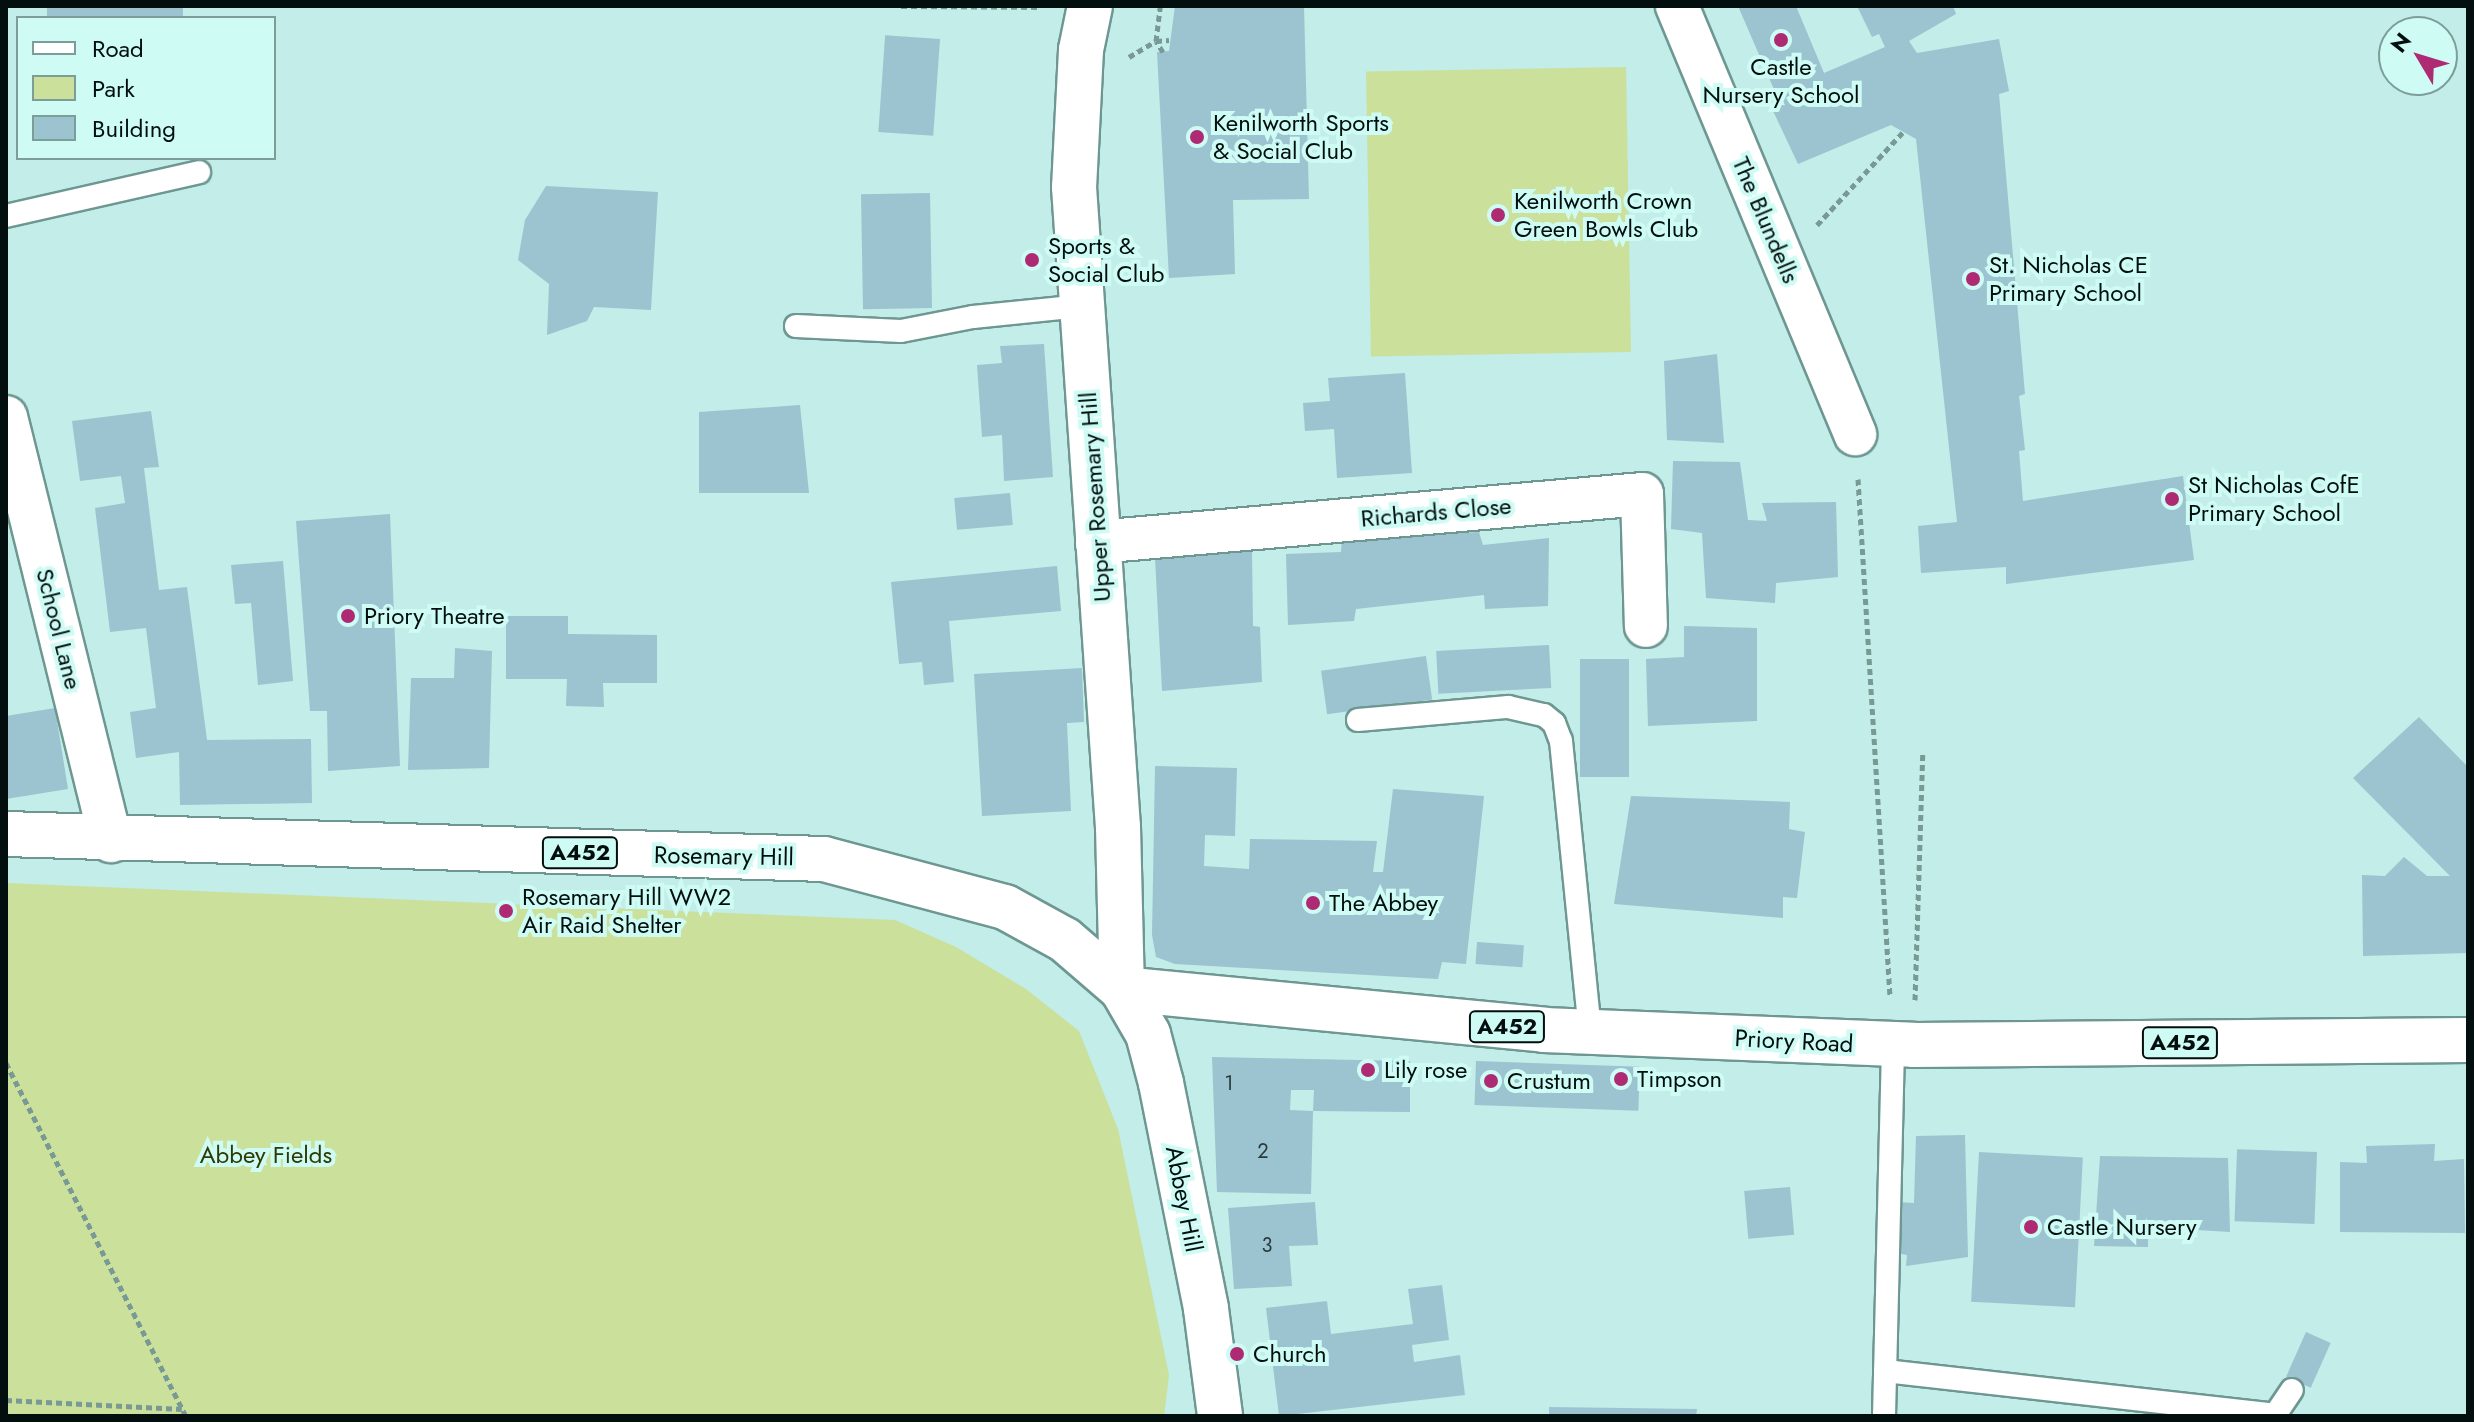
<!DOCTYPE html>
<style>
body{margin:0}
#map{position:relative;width:2474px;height:1422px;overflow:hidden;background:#c2ede8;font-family:Jost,sans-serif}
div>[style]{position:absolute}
.green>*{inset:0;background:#cae09b;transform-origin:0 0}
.building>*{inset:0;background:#9cc3d0;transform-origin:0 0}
.path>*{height:5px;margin-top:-2.5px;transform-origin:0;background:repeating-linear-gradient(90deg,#799995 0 6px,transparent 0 10px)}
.roads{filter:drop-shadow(2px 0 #6e9792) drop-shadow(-2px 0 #6e9792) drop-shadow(0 2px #6e9792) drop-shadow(0 -2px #6e9792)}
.lane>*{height:22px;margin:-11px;padding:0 11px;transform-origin:11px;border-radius:11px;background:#fff}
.street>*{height:42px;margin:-21px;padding:0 21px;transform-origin:21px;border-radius:21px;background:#fff}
.secondary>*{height:44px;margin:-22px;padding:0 22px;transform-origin:22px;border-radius:22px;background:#fff}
.primary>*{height:44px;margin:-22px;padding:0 22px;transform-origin:22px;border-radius:22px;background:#fff}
.dots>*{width:22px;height:22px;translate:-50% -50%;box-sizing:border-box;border:4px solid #cffbf5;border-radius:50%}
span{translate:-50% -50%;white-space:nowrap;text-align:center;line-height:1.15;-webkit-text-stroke:8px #cffbf5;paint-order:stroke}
.number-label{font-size:20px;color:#283c3e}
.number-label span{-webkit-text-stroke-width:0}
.shield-label span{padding:2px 6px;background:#cffbf5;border:2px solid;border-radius:6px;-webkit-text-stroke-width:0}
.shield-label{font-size:22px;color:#020f0e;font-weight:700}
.poi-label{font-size:24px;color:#020f0e}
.left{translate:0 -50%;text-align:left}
.street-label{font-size:24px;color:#020f0e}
.park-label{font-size:24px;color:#2e3a03}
.frame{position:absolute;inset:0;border:8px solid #020f0e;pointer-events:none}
.legend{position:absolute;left:16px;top:16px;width:260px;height:144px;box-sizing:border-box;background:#cffbf5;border:2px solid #7d9d99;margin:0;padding:10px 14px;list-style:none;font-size:24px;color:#020f0e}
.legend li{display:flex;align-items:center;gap:16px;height:40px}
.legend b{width:40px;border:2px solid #7d9d99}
.north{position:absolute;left:2378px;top:16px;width:80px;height:80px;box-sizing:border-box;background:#cffbf5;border:2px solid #7d9d99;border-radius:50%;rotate:308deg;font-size:22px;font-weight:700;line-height:32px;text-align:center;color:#020f0e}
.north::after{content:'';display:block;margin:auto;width:28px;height:36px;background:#ae2b74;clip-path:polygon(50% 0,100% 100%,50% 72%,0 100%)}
</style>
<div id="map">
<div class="green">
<div style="left:1626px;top:67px;width:285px;height:260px;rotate:89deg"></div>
<div style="clip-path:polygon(6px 883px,895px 920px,956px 947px,1026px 989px,1079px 1031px,1118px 1129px,1169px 1375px,1164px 1416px,6px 1416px)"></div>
</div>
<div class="building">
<div style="left:47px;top:6px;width:136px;height:12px"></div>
<div style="clip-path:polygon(1175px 6px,1304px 6px,1309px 199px,1233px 200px,1235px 274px,1169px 278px,1157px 52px,1169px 51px)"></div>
<div style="clip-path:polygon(1738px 6px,1796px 6px,1824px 73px,1885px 47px,1879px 34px,1872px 37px,1857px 6px,1953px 6px,1956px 14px,1909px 41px,1917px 53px,1999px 39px,2009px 91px,1999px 94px,2025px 394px,2019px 396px,2025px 450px,2019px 451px,2023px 501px,2183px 476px,2194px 560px,2006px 584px,2006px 567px,1921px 573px,1918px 526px,1957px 522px,1916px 139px,1891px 125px,1798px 164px,1767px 98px,1776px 94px)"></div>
<div style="left:940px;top:39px;width:97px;height:55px;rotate:94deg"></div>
<div style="clip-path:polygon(546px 186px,658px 192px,651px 310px,594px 307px,587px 321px,547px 335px,549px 284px,518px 260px,525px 220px)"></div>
<div style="left:930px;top:193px;width:115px;height:69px;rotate:89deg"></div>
<div style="clip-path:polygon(1044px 344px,1053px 477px,1004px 481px,1002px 435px,982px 437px,977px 365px,1002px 363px,1000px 346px)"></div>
<div style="clip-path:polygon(1717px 354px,1724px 443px,1667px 440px,1664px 361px)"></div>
<div style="clip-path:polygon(1405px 373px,1412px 473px,1337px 478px,1334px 429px,1305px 431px,1303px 403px,1330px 401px,1328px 378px)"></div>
<div style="clip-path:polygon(800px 405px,809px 493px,699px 493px,699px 412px)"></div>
<div style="clip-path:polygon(151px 411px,159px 467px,144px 468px,159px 590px,187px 587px,207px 740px,311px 739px,312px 803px,180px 805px,179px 752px,136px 758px,130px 712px,156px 708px,146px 628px,110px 632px,95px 508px,125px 503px,121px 476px,80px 481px,72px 421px)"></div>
<div style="clip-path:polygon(1673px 461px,1740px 462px,1748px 520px,1767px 521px,1762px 503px,1836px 502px,1838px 577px,1776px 583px,1775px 603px,1706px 598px,1702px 533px,1671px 529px)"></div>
<div style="left:1010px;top:493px;width:32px;height:56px;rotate:85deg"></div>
<div style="clip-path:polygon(390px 514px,400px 766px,328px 771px,327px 711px,310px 711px,296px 521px)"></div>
<div style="clip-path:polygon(1479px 532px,1483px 545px,1549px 538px,1548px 606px,1485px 609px,1484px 595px,1356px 609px,1354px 621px,1288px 625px,1286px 554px,1341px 552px,1342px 539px)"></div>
<div style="clip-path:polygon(1252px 551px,1253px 626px,1260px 627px,1262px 682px,1162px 691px,1155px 558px)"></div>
<div style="clip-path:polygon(283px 561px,293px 681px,258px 685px,251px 603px,235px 604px,231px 565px)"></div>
<div style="clip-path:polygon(1057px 566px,1061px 611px,949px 621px,954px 682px,924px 685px,922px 662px,899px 664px,891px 582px)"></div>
<div style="clip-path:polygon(506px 616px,568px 616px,568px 634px,657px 635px,657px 683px,603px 683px,604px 707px,566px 706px,567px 679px,506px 679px)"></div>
<div style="clip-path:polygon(1684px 626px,1757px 628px,1757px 721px,1648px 726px,1646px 659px,1684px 657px)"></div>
<div style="left:1549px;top:645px;width:43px;height:113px;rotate:87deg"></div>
<div style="clip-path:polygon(455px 648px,492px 651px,489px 768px,408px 770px,411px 678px,454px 678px)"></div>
<div style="left:1426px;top:656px;width:44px;height:106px;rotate:82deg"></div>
<div style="left:1580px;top:659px;width:49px;height:118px"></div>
<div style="clip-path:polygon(1082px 668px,1084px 722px,1067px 723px,1071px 811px,982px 816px,974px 674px)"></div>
<div style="clip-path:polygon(55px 708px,68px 789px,6px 799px,6px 716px)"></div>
<div style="clip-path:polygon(2419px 717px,2468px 767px,2468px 953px,2363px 956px,2362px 875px,2385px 876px,2404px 857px,2427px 876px,2450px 876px,2353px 778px)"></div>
<div style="clip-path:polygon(1155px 766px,1237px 768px,1235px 836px,1205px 835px,1204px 866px,1249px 869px,1250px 839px,1377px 841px,1373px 872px,1383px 872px,1393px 789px,1484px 796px,1466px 964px,1442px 962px,1438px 979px,1175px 964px,1156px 957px,1152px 935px)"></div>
<div style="clip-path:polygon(1631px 796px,1790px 802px,1789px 829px,1805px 832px,1797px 898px,1783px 897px,1783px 918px,1614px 904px)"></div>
<div style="left:1477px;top:942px;width:47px;height:22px;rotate:4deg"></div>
<div style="clip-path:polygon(1212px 1057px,1410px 1061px,1410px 1112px,1313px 1111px,1314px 1090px,1291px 1090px,1290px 1110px,1313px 1111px,1311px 1194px,1217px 1192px)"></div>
<div style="left:1476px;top:1061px;width:164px;height:44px;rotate:2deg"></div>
<div style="clip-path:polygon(1965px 1135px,1968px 1257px,1906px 1266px,1907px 1255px,1896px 1253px,1897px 1202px,1914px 1203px,1916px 1136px)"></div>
<div style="clip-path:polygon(2435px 1144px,2434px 1161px,2464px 1159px,2465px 1233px,2340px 1232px,2340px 1162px,2367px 1163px,2366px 1146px)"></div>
<div style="left:1979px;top:1152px;width:104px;height:150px;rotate:3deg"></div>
<div style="left:2317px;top:1152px;width:72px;height:80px;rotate:92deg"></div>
<div style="clip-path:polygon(2100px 1156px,2228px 1158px,2230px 1232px,2148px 1227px,2148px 1247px,2094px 1246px)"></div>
<div style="left:1790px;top:1187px;width:48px;height:46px;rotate:85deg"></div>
<div style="clip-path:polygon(1315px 1202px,1318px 1245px,1289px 1246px,1292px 1286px,1234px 1289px,1228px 1208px)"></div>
<div style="clip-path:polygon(1442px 1285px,1449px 1340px,1412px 1345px,1414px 1362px,1460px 1355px,1465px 1395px,1279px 1416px,1266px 1308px,1327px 1301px,1331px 1334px,1413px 1324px,1408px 1289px)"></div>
<div style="left:2306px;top:1332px;width:27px;height:49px;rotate:24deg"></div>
<div style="clip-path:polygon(1549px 1407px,1697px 1409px,1696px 1416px,1549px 1416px)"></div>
</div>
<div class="path">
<div style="left:901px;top:6px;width:140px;rotate:0.4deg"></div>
<div style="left:1163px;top:52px;width:13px;rotate:-122deg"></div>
<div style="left:1156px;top:41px;width:13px;rotate:-4deg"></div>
<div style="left:1129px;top:57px;width:31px;rotate:-31deg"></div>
<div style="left:1156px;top:41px;width:35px;rotate:-83deg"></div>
<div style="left:1817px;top:225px;width:127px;rotate:-47.2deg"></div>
<div style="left:1858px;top:479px;width:518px;rotate:86.46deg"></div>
<div style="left:1915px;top:1000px;width:249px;rotate:-88.2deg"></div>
<div style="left:6px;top:1063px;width:396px;rotate:63deg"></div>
<div style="left:6px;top:1400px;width:176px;rotate:2.9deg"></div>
</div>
<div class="roads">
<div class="lane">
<div style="left:6px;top:216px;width:198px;rotate:-12.8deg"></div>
<div style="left:796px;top:326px;width:105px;rotate:2.7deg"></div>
<div style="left:901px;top:331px;width:73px;rotate:-11deg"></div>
<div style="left:973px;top:317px;width:110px;rotate:-5.8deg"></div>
<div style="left:1358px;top:720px;width:151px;rotate:-5deg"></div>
<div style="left:1508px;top:707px;width:37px;rotate:13deg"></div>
<div style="left:1544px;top:715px;width:13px;rotate:39deg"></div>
<div style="left:1554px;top:723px;width:19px;rotate:69deg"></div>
<div style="left:1561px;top:741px;width:292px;rotate:84.3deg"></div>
<div style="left:1885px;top:1371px;width:392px;rotate:6.4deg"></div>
<div style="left:2275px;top:1415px;width:30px;rotate:-56deg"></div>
<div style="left:1884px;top:1416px;width:371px;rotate:-88.6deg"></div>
</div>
<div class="street">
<div style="left:1677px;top:6px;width:464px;rotate:67.4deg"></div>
<div style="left:6px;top:417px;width:437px;rotate:76.1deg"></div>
<div style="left:1097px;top:542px;width:547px;rotate:-5.03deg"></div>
<div style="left:1642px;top:494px;width:132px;rotate:88.3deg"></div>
</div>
<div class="secondary">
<div style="left:1090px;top:6px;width:45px;rotate:101.6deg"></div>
<div style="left:1081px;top:50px;width:137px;rotate:92.9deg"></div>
<div style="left:1074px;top:187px;width:642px;rotate:86.07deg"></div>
<div style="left:1118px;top:827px;width:162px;rotate:88.6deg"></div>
<div style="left:1122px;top:989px;width:52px;rotate:60deg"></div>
<div style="left:1148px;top:1034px;width:51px;rotate:75.1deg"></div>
<div style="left:1161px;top:1083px;width:230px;rotate:78.7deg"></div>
<div style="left:1206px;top:1309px;width:108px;rotate:82.5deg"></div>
</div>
<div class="primary">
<div style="left:6px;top:834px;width:818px;rotate:1.75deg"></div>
<div style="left:824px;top:859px;width:187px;rotate:14.9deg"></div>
<div style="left:1005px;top:907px;width:68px;rotate:28.8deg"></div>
<div style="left:1065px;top:940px;width:75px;rotate:40.7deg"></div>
<div style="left:1122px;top:989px;width:424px;rotate:5.5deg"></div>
<div style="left:1544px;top:1030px;width:370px;rotate:2.3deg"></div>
<div style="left:1914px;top:1045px;width:554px;rotate:-0.52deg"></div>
</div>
</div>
<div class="dots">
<div style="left:1781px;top:40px;background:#ae2b74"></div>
<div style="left:1197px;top:137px;background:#ae2b74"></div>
<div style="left:1498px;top:215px;background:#ae2b74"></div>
<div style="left:1032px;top:260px;background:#ae2b74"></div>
<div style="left:1973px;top:279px;background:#ae2b74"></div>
<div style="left:2172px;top:499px;background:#ae2b74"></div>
<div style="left:348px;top:616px;background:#ae2b74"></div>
<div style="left:1313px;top:903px;background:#ae2b74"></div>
<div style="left:506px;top:911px;background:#ae2b74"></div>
<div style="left:1368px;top:1070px;background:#ae2b74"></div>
<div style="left:1621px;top:1079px;background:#ae2b74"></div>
<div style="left:1491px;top:1081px;background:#ae2b74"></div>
<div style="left:2031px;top:1227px;background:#ae2b74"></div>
<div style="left:1237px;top:1354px;background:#ae2b74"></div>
</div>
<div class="number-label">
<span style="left:1229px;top:1083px">1</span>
<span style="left:1263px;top:1151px">2</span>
<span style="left:1267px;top:1245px">3</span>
</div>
<div class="shield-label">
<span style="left:580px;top:853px">A452</span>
<span style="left:1507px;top:1027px">A452</span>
<span style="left:2180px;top:1043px">A452</span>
</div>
<div class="poi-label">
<span style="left:1781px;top:81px">Castle<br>Nursery School</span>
<span class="left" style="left:1213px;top:137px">Kenilworth Sports<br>&amp; Social Club</span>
<span class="left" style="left:1514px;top:215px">Kenilworth Crown<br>Green Bowls Club</span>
<span class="left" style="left:1048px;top:260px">Sports &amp;<br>Social Club</span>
<span class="left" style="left:1989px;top:279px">St. Nicholas CE<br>Primary School</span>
<span class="left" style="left:2188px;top:499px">St Nicholas CofE<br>Primary School</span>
<span class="left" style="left:364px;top:616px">Priory Theatre</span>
<span class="left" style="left:522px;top:911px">Rosemary Hill WW2<br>Air Raid Shelter</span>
<span class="left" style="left:1329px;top:903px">The Abbey</span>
<span class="left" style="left:1384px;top:1070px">Lily rose</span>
<span class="left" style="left:1637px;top:1079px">Timpson</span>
<span class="left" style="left:1507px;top:1081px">Crustum</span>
<span class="left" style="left:2047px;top:1227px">Castle Nursery</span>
<span class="left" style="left:1253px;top:1354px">Church</span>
</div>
<div class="street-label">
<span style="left:1766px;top:220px;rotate:67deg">The Blundells</span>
<span style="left:1095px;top:497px;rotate:-94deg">Upper Rosemary Hill</span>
<span style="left:1436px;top:512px;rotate:-5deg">Richards Close</span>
<span style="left:59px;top:629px;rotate:76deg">School Lane</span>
<span style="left:724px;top:856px;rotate:1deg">Rosemary Hill</span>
<span style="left:1794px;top:1041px;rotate:3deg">Priory Road</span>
<span style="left:1184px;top:1199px;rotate:79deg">Abbey Hill</span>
</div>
<div class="park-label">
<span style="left:266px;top:1155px">Abbey Fields</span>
</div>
<div class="frame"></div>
<ul class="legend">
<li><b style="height:10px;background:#fff"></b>Road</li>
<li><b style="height:22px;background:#cae09b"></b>Park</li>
<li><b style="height:22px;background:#9cc3d0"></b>Building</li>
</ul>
<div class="north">N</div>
</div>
